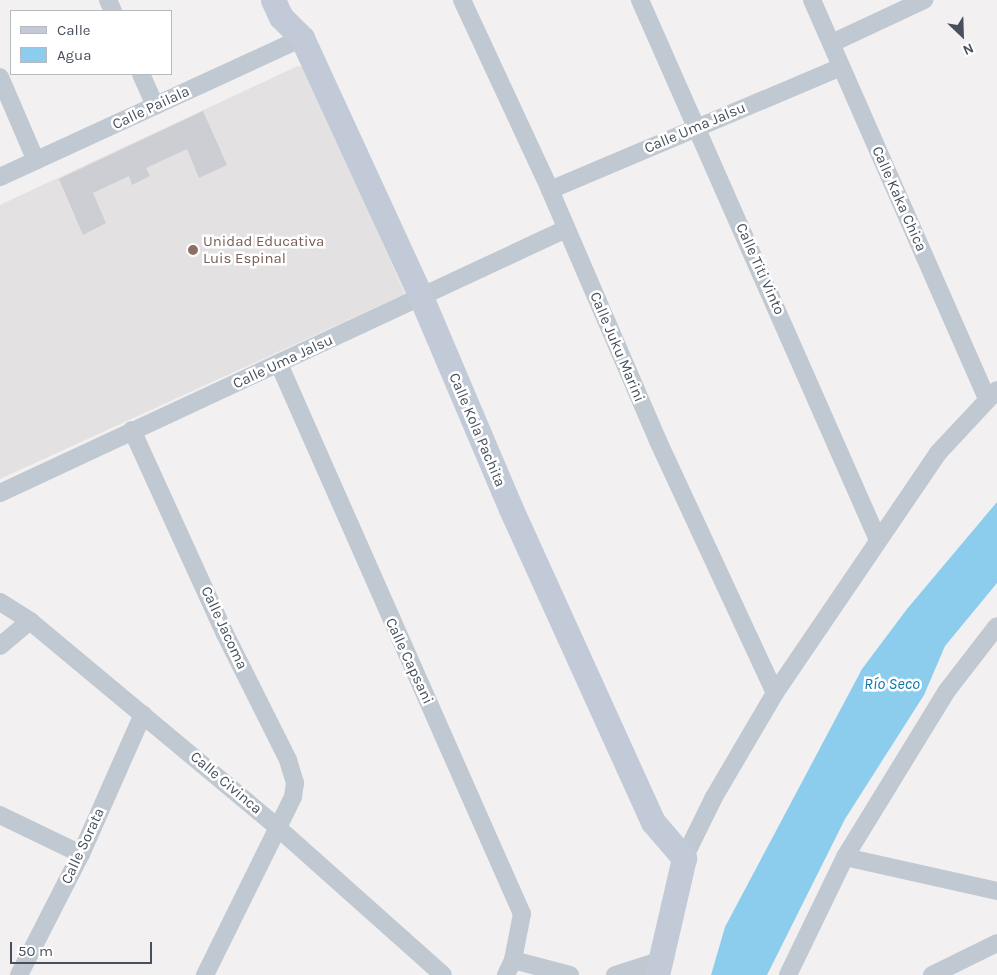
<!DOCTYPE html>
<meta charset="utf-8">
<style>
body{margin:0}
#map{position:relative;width:997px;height:975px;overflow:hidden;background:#f2f0f0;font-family:Karla,sans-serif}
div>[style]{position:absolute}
.education>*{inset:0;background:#e3e1e2}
.water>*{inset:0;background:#8cccec}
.building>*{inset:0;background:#cdced4}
.street>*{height:18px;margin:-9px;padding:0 9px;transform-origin:9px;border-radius:9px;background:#c0c8d1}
.secondary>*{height:25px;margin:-12.5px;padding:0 12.5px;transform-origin:12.5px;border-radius:12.5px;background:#c2cad8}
.dots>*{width:14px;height:14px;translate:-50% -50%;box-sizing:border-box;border:2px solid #fff;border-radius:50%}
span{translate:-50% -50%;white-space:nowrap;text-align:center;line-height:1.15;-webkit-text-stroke:5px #fff;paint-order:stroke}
.street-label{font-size:15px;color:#48505d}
.education-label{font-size:15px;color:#785e54}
.left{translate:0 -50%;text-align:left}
.water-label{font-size:16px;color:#0d77ab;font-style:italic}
.legend{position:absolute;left:10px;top:10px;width:162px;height:65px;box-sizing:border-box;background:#fff;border:1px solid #b6b9be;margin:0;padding:6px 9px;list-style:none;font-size:15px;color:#48505d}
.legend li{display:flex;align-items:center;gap:10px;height:25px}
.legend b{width:25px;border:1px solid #b6b9be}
.north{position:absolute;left:937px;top:10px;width:50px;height:50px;-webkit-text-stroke:4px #fff;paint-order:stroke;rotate:156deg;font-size:14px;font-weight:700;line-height:20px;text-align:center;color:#48505d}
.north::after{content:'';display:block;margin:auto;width:18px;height:22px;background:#48505d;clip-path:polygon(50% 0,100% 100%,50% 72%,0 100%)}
.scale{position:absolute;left:10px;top:942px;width:142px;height:22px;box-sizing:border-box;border:2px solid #48505d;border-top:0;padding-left:6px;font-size:15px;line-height:18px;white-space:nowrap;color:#48505d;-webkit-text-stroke:4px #fff;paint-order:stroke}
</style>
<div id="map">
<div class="education">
<div style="clip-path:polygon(298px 66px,306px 69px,405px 294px,0 479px,0 205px)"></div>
</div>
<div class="water">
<div style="clip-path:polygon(997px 502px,997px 583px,945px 646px,924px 695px,845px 819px,767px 975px,711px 975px,725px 927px,862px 669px,907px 609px)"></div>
</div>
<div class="building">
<div style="clip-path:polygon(203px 111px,227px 165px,199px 178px,187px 149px,146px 168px,150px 176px,132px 185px,129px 176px,93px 193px,106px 223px,83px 235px,59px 179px)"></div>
</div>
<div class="street">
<div style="left:108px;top:0;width:12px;rotate:66deg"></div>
<div style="left:462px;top:0;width:209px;rotate:65.1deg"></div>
<div style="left:550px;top:190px;width:273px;rotate:66.7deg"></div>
<div style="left:658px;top:441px;width:278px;rotate:65.1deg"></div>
<div style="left:640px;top:0;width:590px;rotate:66.21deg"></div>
<div style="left:812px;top:0;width:436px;rotate:66.3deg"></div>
<div style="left:832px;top:43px;width:102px;rotate:-25.1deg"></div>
<div style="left:141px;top:74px;width:35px;rotate:66deg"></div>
<div style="left:0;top:77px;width:91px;rotate:66.8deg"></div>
<div style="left:0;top:177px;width:332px;rotate:-24.7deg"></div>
<div style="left:550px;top:190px;width:316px;rotate:-22.9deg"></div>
<div style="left:279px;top:364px;width:601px;rotate:66.16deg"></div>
<div style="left:522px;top:914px;width:47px;rotate:101.1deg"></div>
<div style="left:513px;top:960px;width:17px;rotate:115deg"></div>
<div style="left:132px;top:430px;width:224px;rotate:65.5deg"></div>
<div style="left:225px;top:634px;width:141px;rotate:63.4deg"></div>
<div style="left:288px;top:760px;width:24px;rotate:73deg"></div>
<div style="left:295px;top:783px;width:14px;rotate:98deg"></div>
<div style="left:293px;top:797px;width:199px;rotate:116.3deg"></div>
<div style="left:0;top:493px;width:625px;rotate:-25.01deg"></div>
<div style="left:0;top:602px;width:36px;rotate:32deg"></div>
<div style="left:30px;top:621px;width:322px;rotate:39.8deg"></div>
<div style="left:277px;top:827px;width:222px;rotate:41.7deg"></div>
<div style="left:0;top:646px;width:39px;rotate:-40deg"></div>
<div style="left:0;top:815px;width:90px;rotate:25.7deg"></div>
<div style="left:845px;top:857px;width:156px;rotate:12.6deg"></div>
<div style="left:684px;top:858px;width:68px;rotate:-63.8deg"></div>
<div style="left:714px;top:797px;width:121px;rotate:-59.6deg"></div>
<div style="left:775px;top:693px;width:290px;rotate:-55.8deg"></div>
<div style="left:938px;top:453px;width:86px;rotate:-46.9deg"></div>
<div style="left:513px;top:960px;width:59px;rotate:14.7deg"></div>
<div style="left:19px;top:975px;width:136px;rotate:-62.9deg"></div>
<div style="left:81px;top:854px;width:153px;rotate:-66.1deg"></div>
<div style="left:615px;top:975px;width:49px;rotate:-17.7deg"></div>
<div style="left:788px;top:975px;width:131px;rotate:-64.2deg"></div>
<div style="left:845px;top:857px;width:193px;rotate:-58.5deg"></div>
<div style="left:946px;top:692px;width:83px;rotate:-52.3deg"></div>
<div style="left:932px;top:975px;width:72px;rotate:-26.2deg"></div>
</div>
<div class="secondary">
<div style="left:273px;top:0;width:19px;rotate:65deg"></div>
<div style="left:281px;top:17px;width:30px;rotate:45deg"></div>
<div style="left:302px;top:38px;width:285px;rotate:65.3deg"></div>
<div style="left:421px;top:297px;width:230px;rotate:67deg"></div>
<div style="left:511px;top:509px;width:344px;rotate:65.6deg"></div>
<div style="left:653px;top:822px;width:48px;rotate:49.3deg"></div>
<div style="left:684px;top:858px;width:120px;rotate:103deg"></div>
</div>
<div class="dots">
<div style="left:193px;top:250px;background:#8d6e63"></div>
</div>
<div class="street-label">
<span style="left:151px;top:108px;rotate:-25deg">Calle Pailala</span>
<span style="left:695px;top:128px;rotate:-23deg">Calle Uma Jalsu</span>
<span style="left:899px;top:199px;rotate:66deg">Calle Kaka Chica</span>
<span style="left:760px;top:269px;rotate:66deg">Calle Titi Vinto</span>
<span style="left:617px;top:347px;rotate:67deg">Calle Juku Marini</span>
<span style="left:283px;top:362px;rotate:-25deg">Calle Uma Jalsu</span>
<span style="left:477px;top:430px;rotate:67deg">Calle Kola Pachita</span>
<span style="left:224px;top:628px;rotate:65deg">Calle Jacoma</span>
<span style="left:409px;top:661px;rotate:65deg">Calle Capsani</span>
<span style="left:226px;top:783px;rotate:40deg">Calle Civinca</span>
<span style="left:83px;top:846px;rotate:-65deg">Calle Sorata</span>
</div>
<div class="education-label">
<span class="left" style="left:203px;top:250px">Unidad Educativa<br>Luis Espinal</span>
</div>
<div class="water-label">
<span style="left:892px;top:684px">Río Seco</span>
</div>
<ul class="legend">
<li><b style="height:6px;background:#c2cad8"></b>Calle</li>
<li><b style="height:14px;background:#8cccec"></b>Agua</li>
</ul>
<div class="north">N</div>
<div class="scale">50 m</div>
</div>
